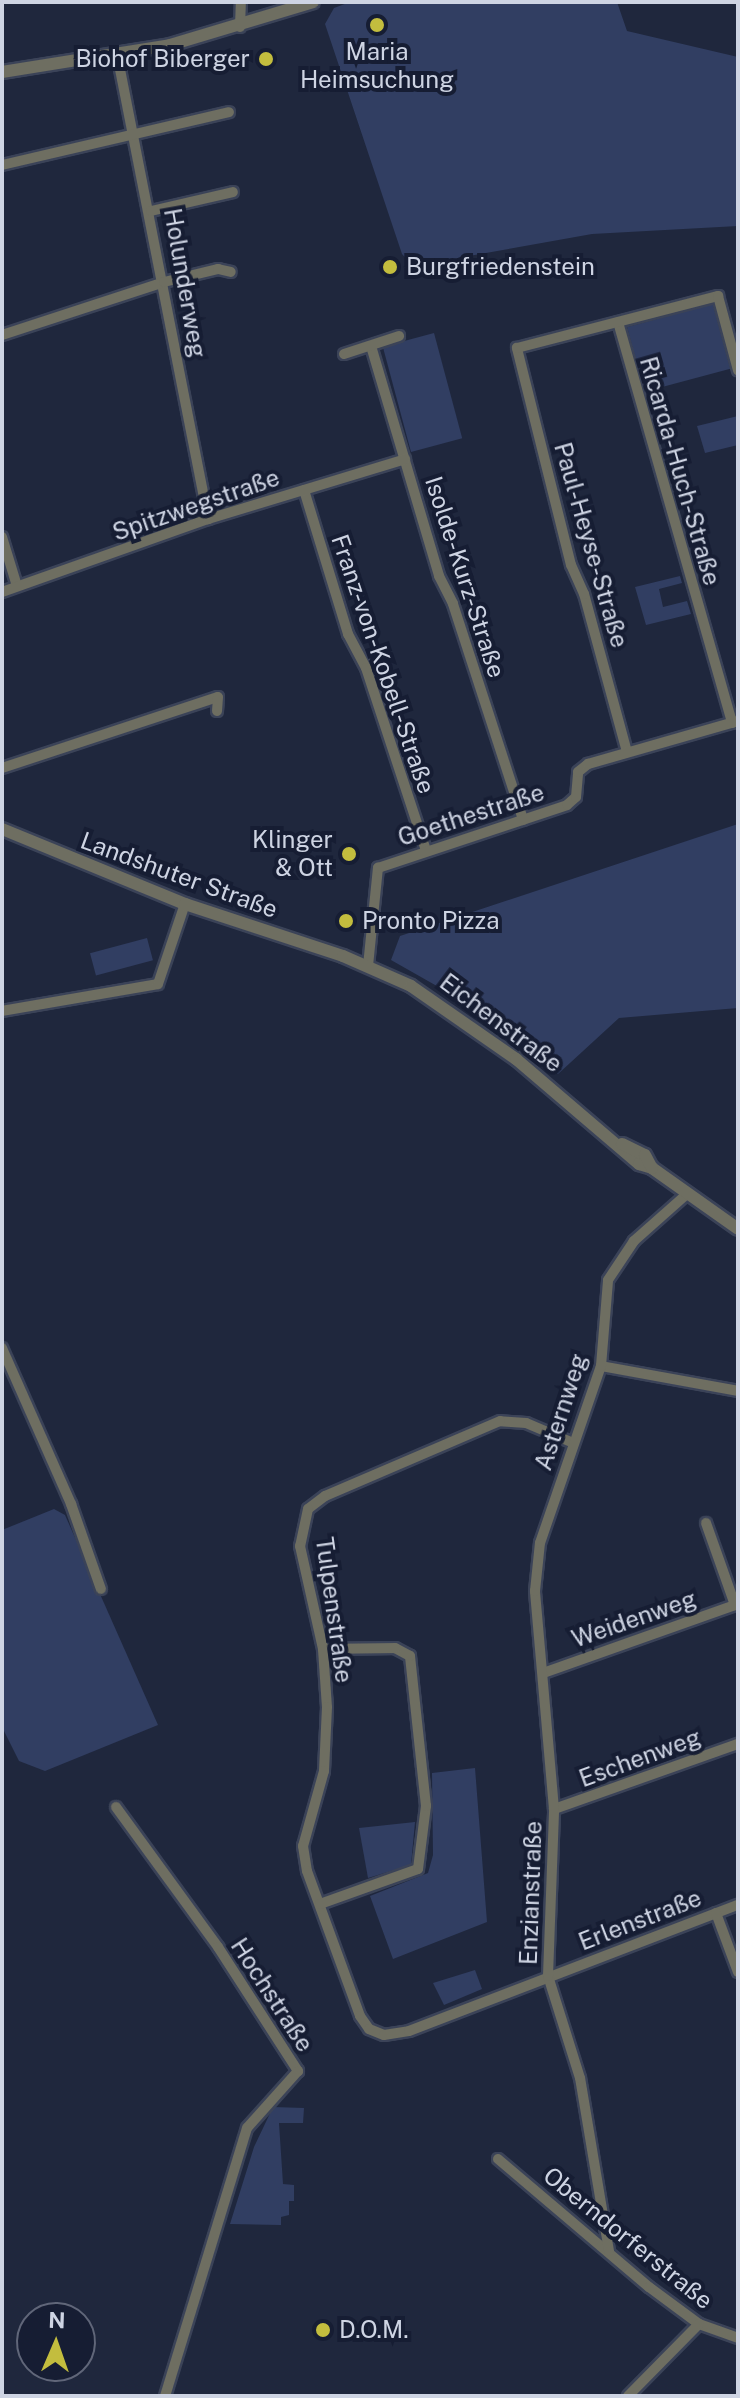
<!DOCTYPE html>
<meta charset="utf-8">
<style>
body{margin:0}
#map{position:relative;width:740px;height:2398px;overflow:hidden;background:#1f273d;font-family:"Public Sans",sans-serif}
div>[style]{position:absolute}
.green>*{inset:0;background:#313e62;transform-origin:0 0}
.roads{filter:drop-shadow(2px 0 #3b4358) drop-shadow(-2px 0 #3b4358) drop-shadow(0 2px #3b4358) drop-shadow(0 -2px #3b4358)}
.minor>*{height:10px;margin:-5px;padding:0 5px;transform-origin:5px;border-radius:5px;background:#6e6e61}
.tertiary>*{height:12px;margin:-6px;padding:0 6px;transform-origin:6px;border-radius:6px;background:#6e6e61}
.dots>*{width:22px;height:22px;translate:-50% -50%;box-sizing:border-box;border:4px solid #161d33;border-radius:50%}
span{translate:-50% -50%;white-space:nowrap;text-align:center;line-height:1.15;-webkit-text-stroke:8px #161d33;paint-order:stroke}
.poi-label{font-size:24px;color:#ced4e3}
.right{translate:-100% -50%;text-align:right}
.left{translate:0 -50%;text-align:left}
.street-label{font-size:24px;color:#ced4e3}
.frame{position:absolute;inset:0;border:4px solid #ced4e3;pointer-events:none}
.north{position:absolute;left:16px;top:2302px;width:80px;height:80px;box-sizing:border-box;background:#161d33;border:2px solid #606679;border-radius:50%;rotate:2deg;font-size:22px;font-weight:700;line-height:32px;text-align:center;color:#ced4e3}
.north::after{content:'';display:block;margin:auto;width:28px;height:36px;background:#c3bd3e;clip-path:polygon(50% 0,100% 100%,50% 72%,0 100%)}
</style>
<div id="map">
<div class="green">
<div style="clip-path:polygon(350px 2px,617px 2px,627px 31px,738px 57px,738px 226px,592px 234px,413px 266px,402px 254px,325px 24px,334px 8px)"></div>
<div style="left:713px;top:304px;width:67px;height:89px;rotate:75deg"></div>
<div style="left:434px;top:333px;width:109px;height:53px;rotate:75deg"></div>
<div style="clip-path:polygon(738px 416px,738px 445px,705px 453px,697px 426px)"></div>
<div style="clip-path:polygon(680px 576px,682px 583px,659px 589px,663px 607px,687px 601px,691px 614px,646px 625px,635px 587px)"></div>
<div style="clip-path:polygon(738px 824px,738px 1008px,619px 1018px,558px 1074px,465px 1002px,391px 960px,400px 936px)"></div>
<div style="left:147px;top:938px;width:23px;height:59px;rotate:75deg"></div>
<div style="clip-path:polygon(54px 1509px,65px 1515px,158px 1725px,45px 1771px,19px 1761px,2px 1727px,2px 1530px)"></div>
<div style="clip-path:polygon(475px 1768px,487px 1922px,393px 1959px,370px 1896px,428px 1873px,433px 1855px,432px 1773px)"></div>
<div style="clip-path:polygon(415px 1822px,411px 1865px,368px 1878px,359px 1828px)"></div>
<div style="clip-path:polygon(475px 1970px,482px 1989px,444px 2005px,433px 1983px)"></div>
<div style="clip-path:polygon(273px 2107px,304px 2108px,303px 2123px,279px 2123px,283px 2184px,294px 2185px,294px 2201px,289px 2201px,289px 2215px,281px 2217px,281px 2225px,230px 2224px,254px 2147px)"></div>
</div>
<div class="roads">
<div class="minor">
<div style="left:240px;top:27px;width:25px;rotate:-88deg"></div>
<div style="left:117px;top:54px;width:474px;rotate:78.9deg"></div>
<div style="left:2px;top:165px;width:233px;rotate:-13.1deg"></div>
<div style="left:151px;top:211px;width:84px;rotate:-13deg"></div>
<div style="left:618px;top:322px;width:417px;rotate:74.1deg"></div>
<div style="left:2px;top:335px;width:170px;rotate:-18.1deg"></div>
<div style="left:164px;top:282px;width:56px;rotate:-13.5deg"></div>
<div style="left:218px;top:269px;width:13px;rotate:13deg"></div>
<div style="left:371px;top:346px;width:240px;rotate:73.5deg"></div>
<div style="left:439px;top:576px;width:31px;rotate:63deg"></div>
<div style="left:453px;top:604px;width:227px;rotate:72deg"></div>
<div style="left:344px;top:354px;width:58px;rotate:-18.1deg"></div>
<div style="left:304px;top:490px;width:151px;rotate:73deg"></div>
<div style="left:348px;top:634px;width:38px;rotate:62deg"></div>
<div style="left:366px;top:668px;width:193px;rotate:71.8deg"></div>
<div style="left:2px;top:537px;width:51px;rotate:73deg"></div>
<div style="left:2px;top:592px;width:219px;rotate:-19.5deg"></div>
<div style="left:208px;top:519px;width:206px;rotate:-16.9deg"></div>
<div style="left:627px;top:752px;width:164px;rotate:-105.2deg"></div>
<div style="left:584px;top:594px;width:32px;rotate:-114deg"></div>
<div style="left:571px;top:565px;width:224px;rotate:-104deg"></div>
<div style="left:517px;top:348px;width:208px;rotate:-14.5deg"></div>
<div style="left:718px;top:296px;width:77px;rotate:74.9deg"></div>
<div style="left:2px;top:768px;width:227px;rotate:-18.2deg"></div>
<div style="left:218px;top:697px;width:14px;rotate:94deg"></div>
<div style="left:368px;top:966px;width:99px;rotate:-84.2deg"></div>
<div style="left:378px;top:868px;width:199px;rotate:-18.4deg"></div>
<div style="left:567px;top:805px;width:12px;rotate:-42deg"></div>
<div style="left:576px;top:797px;width:25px;rotate:-85deg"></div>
<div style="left:578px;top:772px;width:13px;rotate:-39deg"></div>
<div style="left:588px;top:764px;width:156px;rotate:-16deg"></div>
<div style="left:2px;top:1011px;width:158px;rotate:-9.8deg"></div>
<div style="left:158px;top:984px;width:84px;rotate:-71.4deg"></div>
<div style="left:2px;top:1348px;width:171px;rotate:66.1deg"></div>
<div style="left:71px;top:1504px;width:90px;rotate:70.6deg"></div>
<div style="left:601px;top:1366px;width:139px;rotate:10.3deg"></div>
<div style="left:571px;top:1442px;width:49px;rotate:-157.1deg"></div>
<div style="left:526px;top:1423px;width:26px;rotate:-176deg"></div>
<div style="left:500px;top:1421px;width:190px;rotate:156.8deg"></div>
<div style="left:325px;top:1496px;width:21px;rotate:143deg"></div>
<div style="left:308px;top:1509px;width:38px;rotate:102deg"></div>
<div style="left:300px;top:1546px;width:106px;rotate:77.4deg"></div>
<div style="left:323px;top:1649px;width:58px;rotate:86.1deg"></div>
<div style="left:327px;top:1707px;width:64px;rotate:92.7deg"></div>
<div style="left:324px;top:1771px;width:78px;rotate:105.6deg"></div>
<div style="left:303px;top:1846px;width:25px;rotate:81deg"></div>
<div style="left:307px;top:1871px;width:154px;rotate:69.9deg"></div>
<div style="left:360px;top:2016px;width:16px;rotate:55deg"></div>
<div style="left:369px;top:2029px;width:16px;rotate:22deg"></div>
<div style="left:384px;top:2035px;width:25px;rotate:-9deg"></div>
<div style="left:409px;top:2031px;width:352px;rotate:-21deg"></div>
<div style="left:706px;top:1523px;width:87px;rotate:70.5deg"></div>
<div style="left:543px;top:1673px;width:207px;rotate:-19.5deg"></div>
<div style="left:116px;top:1807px;width:173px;rotate:53.9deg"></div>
<div style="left:218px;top:1947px;width:148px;rotate:57.2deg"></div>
<div style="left:298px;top:2071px;width:76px;rotate:131.8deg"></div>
<div style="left:247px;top:2128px;width:280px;rotate:107deg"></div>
<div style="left:554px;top:1809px;width:195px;rotate:-19.5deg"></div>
<div style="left:320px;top:1904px;width:104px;rotate:-19.7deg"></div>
<div style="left:418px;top:1869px;width:64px;rotate:-82.8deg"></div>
<div style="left:426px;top:1806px;width:151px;rotate:-96.1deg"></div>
<div style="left:410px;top:1656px;width:17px;rotate:-152deg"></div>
<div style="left:395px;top:1648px;width:72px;rotate:179.2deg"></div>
<div style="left:716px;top:1913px;width:63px;rotate:69.6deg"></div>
<div style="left:498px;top:2159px;width:198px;rotate:40.3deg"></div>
<div style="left:649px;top:2287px;width:62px;rotate:36.5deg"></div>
<div style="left:699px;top:2324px;width:41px;rotate:19.7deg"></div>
<div style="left:609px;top:2251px;width:175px;rotate:-99.5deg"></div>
<div style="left:580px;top:2078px;width:107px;rotate:-107.4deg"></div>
<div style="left:548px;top:1976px;width:167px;rotate:-87.9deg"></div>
<div style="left:554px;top:1809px;width:219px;rotate:-95deg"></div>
<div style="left:535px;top:1591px;width:48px;rotate:-84.1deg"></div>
<div style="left:540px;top:1543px;width:187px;rotate:-71deg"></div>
<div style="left:601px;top:1366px;width:86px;rotate:-85.3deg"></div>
<div style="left:608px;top:1280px;width:47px;rotate:-56.3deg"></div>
<div style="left:634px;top:1241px;width:72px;rotate:-41.6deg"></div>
<div style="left:628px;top:2396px;width:101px;rotate:-45.4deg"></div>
</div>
<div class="tertiary">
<div style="left:2px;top:72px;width:170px;rotate:-9.1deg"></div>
<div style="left:170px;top:45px;width:149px;rotate:-16.7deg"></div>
<div style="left:2px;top:829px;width:198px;rotate:22.3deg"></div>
<div style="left:185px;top:904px;width:166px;rotate:18.2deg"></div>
<div style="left:343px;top:956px;width:74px;rotate:23.8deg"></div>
<div style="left:411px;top:986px;width:128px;rotate:34.8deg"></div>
<div style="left:516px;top:1059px;width:162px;rotate:40.5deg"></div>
<div style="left:639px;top:1164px;width:14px;rotate:17deg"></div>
<div style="left:652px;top:1168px;width:105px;rotate:35.3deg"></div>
<div style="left:622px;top:1144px;width:25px;rotate:26deg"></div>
<div style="left:645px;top:1155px;width:15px;rotate:62deg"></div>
</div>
</div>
<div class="dots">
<div style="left:377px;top:25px;background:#c3bd3e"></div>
<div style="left:266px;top:59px;background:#c3bd3e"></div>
<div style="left:390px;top:267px;background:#c3bd3e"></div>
<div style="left:349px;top:854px;background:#c3bd3e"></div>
<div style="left:346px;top:921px;background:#c3bd3e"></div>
<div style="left:323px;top:2330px;background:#c3bd3e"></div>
</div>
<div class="poi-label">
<span style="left:377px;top:66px">Maria<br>Heimsuchung</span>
<span class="right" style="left:250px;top:59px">Biohof Biberger</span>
<span class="left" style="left:406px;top:267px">Burgfriedenstein</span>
<span class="right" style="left:333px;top:854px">Klinger<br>&amp; Ott</span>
<span class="left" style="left:362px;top:921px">Pronto Pizza</span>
<span class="left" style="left:339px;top:2330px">D.O.M.</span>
</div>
<div class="street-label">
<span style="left:185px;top:283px;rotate:80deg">Holunderweg</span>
<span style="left:680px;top:471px;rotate:74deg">Ricarda-Huch-Straße</span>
<span style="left:196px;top:505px;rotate:-19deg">Spitzwegstraße</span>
<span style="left:591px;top:545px;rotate:74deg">Paul-Heyse-Straße</span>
<span style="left:465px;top:577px;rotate:72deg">Isolde-Kurz-Straße</span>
<span style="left:383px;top:664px;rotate:71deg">Franz-von-Kobell-Straße</span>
<span style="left:471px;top:815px;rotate:-18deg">Goethestraße</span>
<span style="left:179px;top:875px;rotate:20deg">Landshuter Straße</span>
<span style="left:501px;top:1023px;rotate:37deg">Eichenstraße</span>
<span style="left:561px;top:1412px;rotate:-72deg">Asternweg</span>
<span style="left:334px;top:1610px;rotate:82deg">Tulpenstraße</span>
<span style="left:634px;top:1619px;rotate:-19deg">Weidenweg</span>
<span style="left:640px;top:1758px;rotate:-20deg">Eschenweg</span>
<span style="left:531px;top:1893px;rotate:-88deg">Enzianstraße</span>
<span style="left:640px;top:1920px;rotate:-21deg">Erlenstraße</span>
<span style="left:272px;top:1995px;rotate:57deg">Hochstraße</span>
<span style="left:628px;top:2238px;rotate:39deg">Oberndorferstraße</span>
</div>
<div class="frame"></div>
<div class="north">N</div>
</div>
